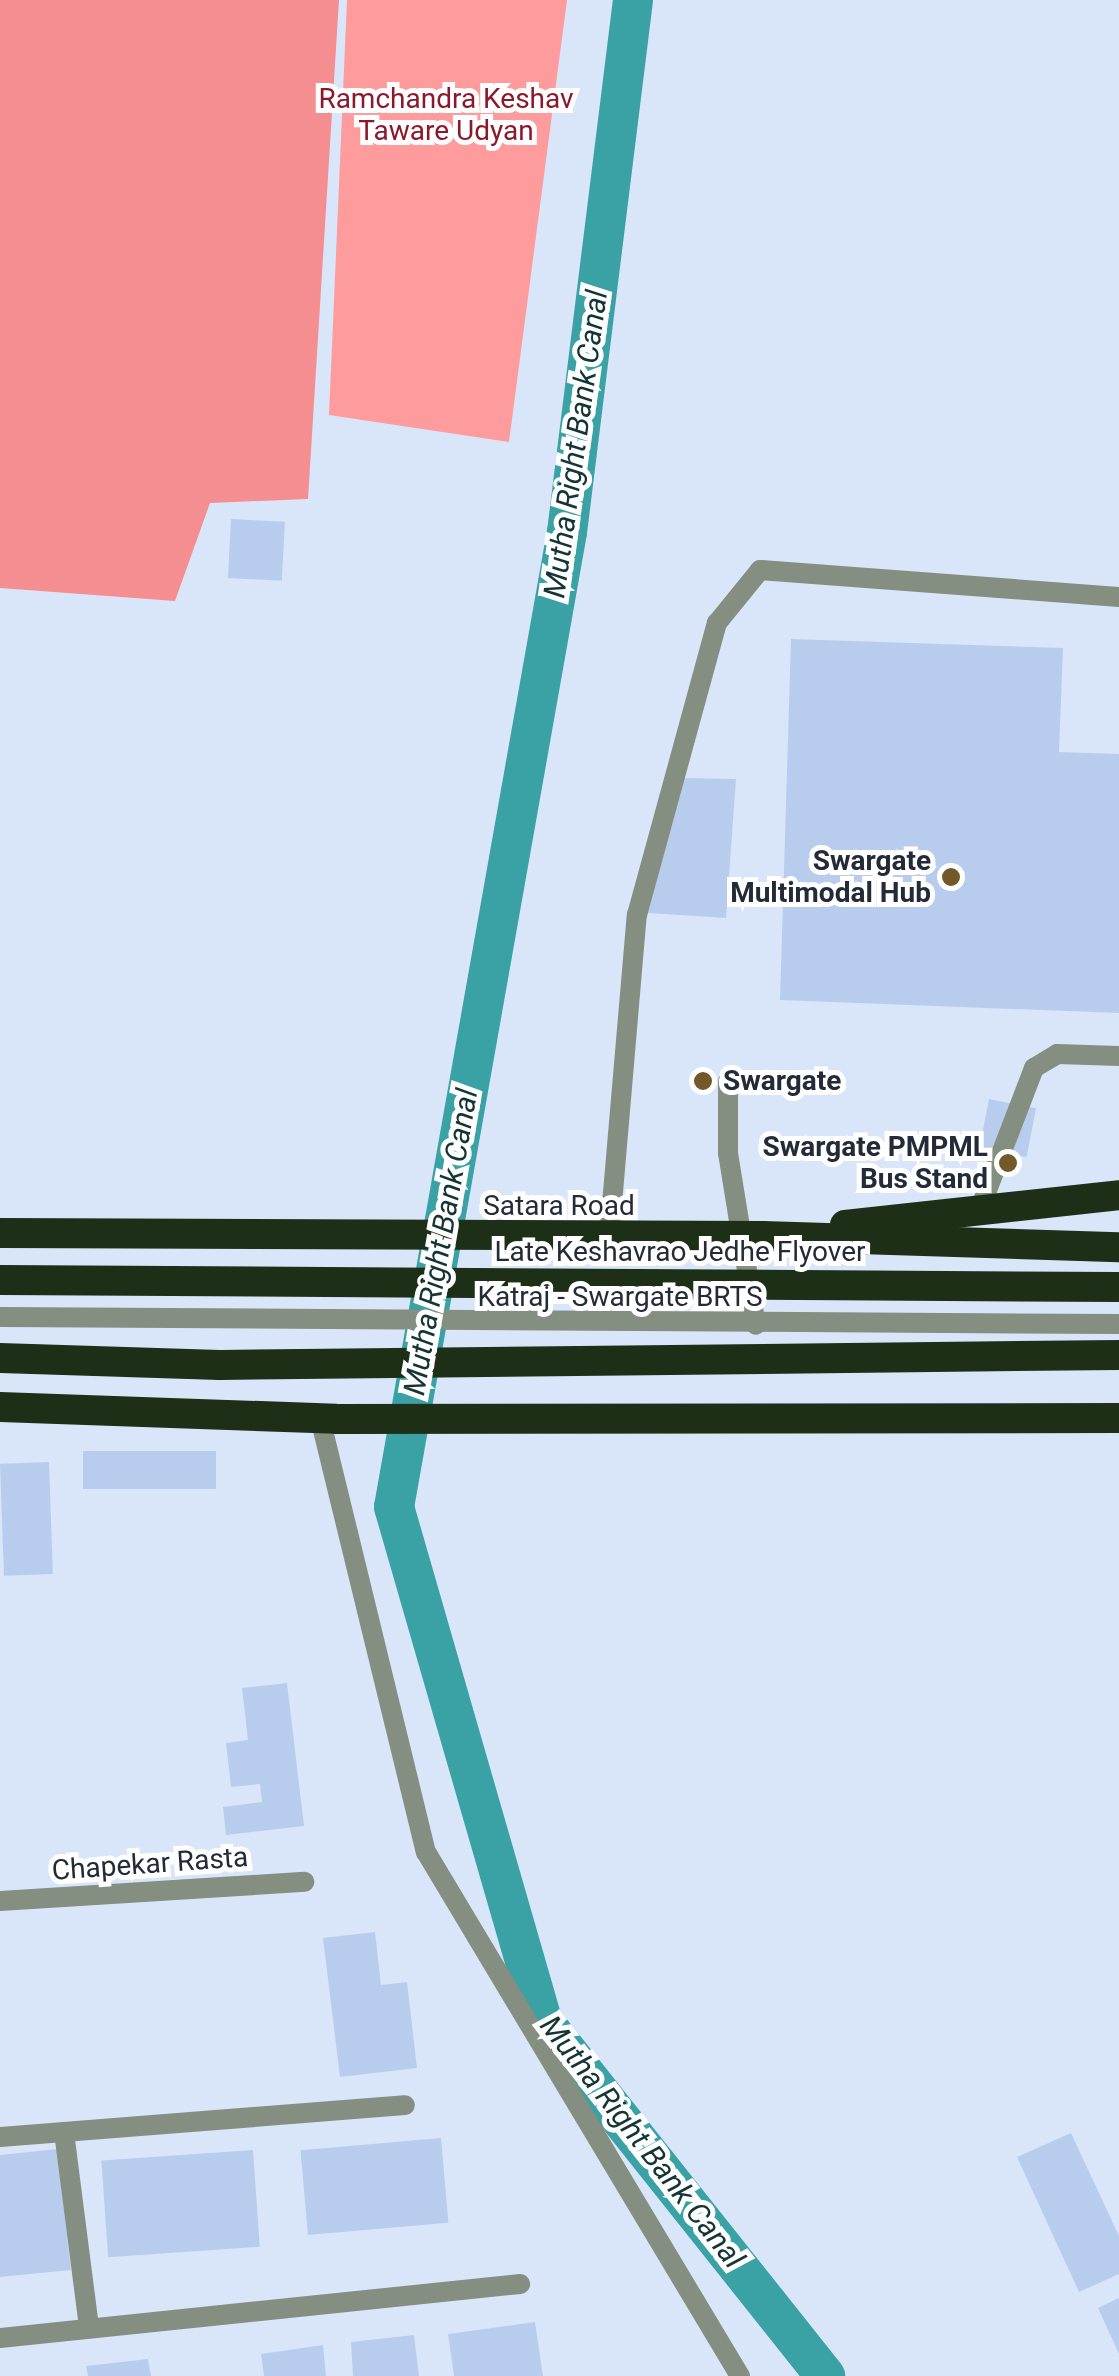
<!DOCTYPE html>
<style>
body{margin:0}
#map{position:relative;width:1119px;height:2376px;overflow:hidden;background:#d9e6fa;font-family:Roboto,sans-serif}
div>[style]{position:absolute}
.green>*{inset:0;background:#fe9b9d}
.forest>*{inset:0;background:#f58e91}
.canal>*{height:40px;margin:-20px;padding:0 20px;transform-origin:20px;border-radius:20px;background:#3aa1a5}
.building>*{inset:0;background:#b8cdee;transform-origin:0 0}
.lane>*{height:20px;margin:-10px;padding:0 10px;transform-origin:10px;border-radius:10px;background:#848e81}
.street>*{height:20px;margin:-10px;padding:0 10px;transform-origin:10px;border-radius:10px;background:#848e81}
.highway>*{height:30px;margin:-15px;padding:0 15px;transform-origin:15px;border-radius:15px;background:#1d3017}
.highway-bridge>*{height:30px;margin:-15px;padding:0 15px;transform-origin:15px;border-radius:15px;background:#1d3017}
.dots>*{width:28px;height:28px;translate:-50% -50%;box-sizing:border-box;border:5px solid #fff;border-radius:50%}
span{translate:-50% -50%;white-space:nowrap;text-align:center;line-height:1.15;-webkit-text-stroke:10px #fff;paint-order:stroke}
.park-label{font-size:28px;color:#8b182b}
.poi-label{font-size:28px;color:#232b38;font-weight:700}
.right{translate:-100% -50%;text-align:right}
.left{translate:0 -50%;text-align:left}
.street-label{font-size:28px;color:#232b38}
.water-label{font-size:30px;color:#143435;font-style:italic}
</style>
<div id="map">
<div class="green">
<div style="clip-path:polygon(347px 0,567px 0,509px 442px,329px 415px)"></div>
</div>
<div class="forest">
<div style="clip-path:polygon(0 0,339px 0,308px 499px,210px 503px,175px 601px,0 588px)"></div>
</div>
<div class="canal">
<div style="left:633px;top:0;width:536px;rotate:97.07deg"></div>
<div style="left:567px;top:532px;width:990px;rotate:100.06deg"></div>
<div style="left:394px;top:1507px;width:534px;rotate:73.91deg"></div>
<div style="left:542px;top:2020px;width:455px;rotate:51.5deg"></div>
</div>
<div class="building">
<div style="left:231px;top:519px;width:54px;height:59px;rotate:3deg"></div>
<div style="clip-path:polygon(791px 639px,1063px 648px,1059px 752px,1119px 754px,1119px 1013px,780px 1000px)"></div>
<div style="clip-path:polygon(683px 778px,736px 779px,726px 918px,648px 913px)"></div>
<div style="left:989px;top:1099px;width:48px;height:50px;rotate:11deg"></div>
<div style="left:216px;top:1451px;width:38px;height:133px;rotate:90deg"></div>
<div style="left:49px;top:1462px;width:112px;height:49px;rotate:88deg"></div>
<div style="clip-path:polygon(287px 1683px,304px 1826px,226px 1835px,223px 1807px,262px 1802px,260px 1784px,231px 1787px,226px 1743px,248px 1740px,242px 1688px)"></div>
<div style="clip-path:polygon(375px 1932px,381px 1985px,407px 1982px,417px 2068px,340px 2077px,323px 1938px)"></div>
<div style="clip-path:polygon(1071px 2133px,1119px 2236px,1119px 2274px,1079px 2292px,1017px 2157px)"></div>
<div style="left:441px;top:2138px;width:85px;height:141px;rotate:85deg"></div>
<div style="clip-path:polygon(57px 2149px,71px 2270px,0 2277px,0 2155px)"></div>
<div style="left:253px;top:2150px;width:97px;height:152px;rotate:86deg"></div>
<div style="clip-path:polygon(1119px 2298px,1119px 2354px,1098px 2308px)"></div>
<div style="clip-path:polygon(535px 2322px,543px 2376px,454px 2376px,448px 2334px)"></div>
<div style="clip-path:polygon(414px 2335px,419px 2376px,353px 2376px,351px 2342px)"></div>
<div style="clip-path:polygon(323px 2345px,326px 2376px,264px 2376px,261px 2354px)"></div>
<div style="clip-path:polygon(148px 2359px,151px 2376px,88px 2376px,86px 2366px)"></div>
</div>
<div class="lane">
<div style="left:981px;top:1206px;width:148px;rotate:-69deg"></div>
<div style="left:1034px;top:1068px;width:27px;rotate:-31deg"></div>
<div style="left:1057px;top:1054px;width:62px;rotate:1.8deg"></div>
<div style="left:609px;top:1239px;width:325px;rotate:-85.1deg"></div>
<div style="left:637px;top:915px;width:303px;rotate:-74.7deg"></div>
<div style="left:717px;top:623px;width:68px;rotate:-50.9deg"></div>
<div style="left:760px;top:570px;width:360px;rotate:4.3deg"></div>
<div style="left:0;top:1317px;width:1119px;rotate:0.36deg"></div>
</div>
<div class="street">
<div style="left:728px;top:1081px;width:72px;rotate:90deg"></div>
<div style="left:728px;top:1153px;width:174px;rotate:80.8deg"></div>
<div style="left:320px;top:1418px;width:447px;rotate:76.3deg"></div>
<div style="left:426px;top:1852px;width:611px;rotate:59.07deg"></div>
<div style="left:0;top:1901px;width:305px;rotate:-3.6deg"></div>
<div style="left:64px;top:2132px;width:198px;rotate:82.7deg"></div>
<div style="left:0;top:2137px;width:406px;rotate:-4.5deg"></div>
<div style="left:0;top:2338px;width:523px;rotate:-5.93deg"></div>
</div>
<div class="highway">
<div style="left:845px;top:1225px;width:276px;rotate:-6.2deg"></div>
<div style="left:0;top:1233px;width:763px;rotate:0.23deg"></div>
<div style="left:763px;top:1236px;width:356px;rotate:1.8deg"></div>
<div style="left:0;top:1358px;width:220px;rotate:1.8deg"></div>
<div style="left:220px;top:1365px;width:899px;rotate:-0.64deg"></div>
<div style="left:0;top:1407px;width:336px;rotate:2deg"></div>
<div style="left:336px;top:1419px;width:783px;rotate:-0.07deg"></div>
</div>
<div class="highway-bridge">
<div style="left:0;top:1280px;width:1119px;rotate:0.36deg"></div>
</div>
<div class="dots">
<div style="left:951px;top:877px;background:#73582a"></div>
<div style="left:703px;top:1081px;background:#73582a"></div>
<div style="left:1008px;top:1163px;background:#73582a"></div>
</div>
<div class="park-label">
<span style="left:446px;top:115px">Ramchandra Keshav<br>Taware Udyan</span>
</div>
<div class="poi-label">
<span class="right" style="left:931px;top:877px">Swargate<br>Multimodal Hub</span>
<span class="left" style="left:723px;top:1081px">Swargate</span>
<span class="right" style="left:988px;top:1163px">Swargate PMPML<br>Bus Stand</span>
</div>
<div class="street-label">
<span style="left:559px;top:1206px">Satara Road</span>
<span style="left:680px;top:1252px">Late Keshavrao Jedhe Flyover</span>
<span style="left:620px;top:1297px">Katraj - Swargate BRTS</span>
<span style="left:150px;top:1864px;rotate:-4deg">Chapekar Rasta</span>
</div>
<div class="water-label">
<span style="left:576px;top:444px;rotate:-82deg">Mutha Right Bank Canal</span>
<span style="left:441px;top:1242px;rotate:-80deg">Mutha Right Bank Canal</span>
<span style="left:642px;top:2142px;rotate:52deg">Mutha Right Bank Canal</span>
</div>
</div>
